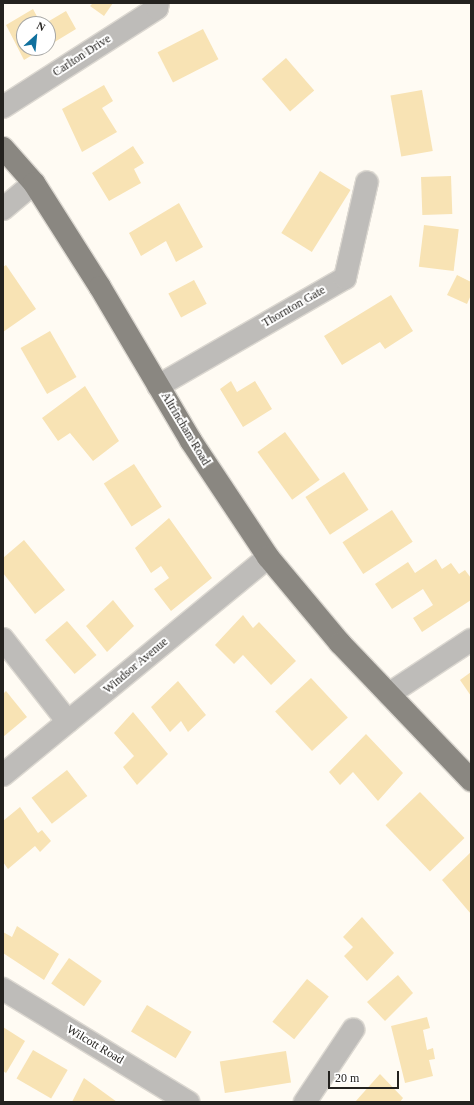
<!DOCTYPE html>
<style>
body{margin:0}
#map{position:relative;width:474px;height:1105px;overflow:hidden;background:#fffbf3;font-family:"Times New Roman",serif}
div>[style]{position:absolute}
.building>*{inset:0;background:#f8e3b4;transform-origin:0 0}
.roads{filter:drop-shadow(1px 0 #dcd8d1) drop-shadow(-1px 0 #dcd8d1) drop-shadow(0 1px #dcd8d1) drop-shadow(0 -1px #dcd8d1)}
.street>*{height:22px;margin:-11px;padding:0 11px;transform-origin:11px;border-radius:11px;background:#bebcb9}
.primary>*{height:22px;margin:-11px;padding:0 11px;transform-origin:11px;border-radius:11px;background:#8a8781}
span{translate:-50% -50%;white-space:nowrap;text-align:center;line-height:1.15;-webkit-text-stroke:4px #fff;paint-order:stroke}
.street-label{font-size:12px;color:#24221f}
.frame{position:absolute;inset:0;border:4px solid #24221f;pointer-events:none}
.north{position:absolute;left:16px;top:16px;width:40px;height:40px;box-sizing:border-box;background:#fff;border:1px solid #a7a7a5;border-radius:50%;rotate:27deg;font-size:11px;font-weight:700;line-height:16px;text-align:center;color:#24221f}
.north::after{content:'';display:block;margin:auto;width:14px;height:18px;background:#10709e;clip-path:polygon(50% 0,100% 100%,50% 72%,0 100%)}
.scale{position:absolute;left:328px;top:1071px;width:71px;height:18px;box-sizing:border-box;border:2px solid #24221f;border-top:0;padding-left:5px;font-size:12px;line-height:14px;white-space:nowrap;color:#24221f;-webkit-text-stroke:3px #fff;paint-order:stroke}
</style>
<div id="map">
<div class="building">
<div style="clip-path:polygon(93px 3px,113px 3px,104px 16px,90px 6px)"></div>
<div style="clip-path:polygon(33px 9px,41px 24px,24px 24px,24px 48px,44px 48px,24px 60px,6px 25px)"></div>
<div style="clip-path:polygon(66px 11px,76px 29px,48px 46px,48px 24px,44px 24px)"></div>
<div style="left:203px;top:29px;width:34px;height:51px;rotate:63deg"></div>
<div style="left:286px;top:58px;width:43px;height:32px;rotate:49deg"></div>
<div style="clip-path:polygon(104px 85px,113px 101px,102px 108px,117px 132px,82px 152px,62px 109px)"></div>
<div style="left:422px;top:90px;width:62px;height:32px;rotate:80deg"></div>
<div style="clip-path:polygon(133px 146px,144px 163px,134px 169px,141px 183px,109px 201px,92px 173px)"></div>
<div style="left:320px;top:171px;width:36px;height:73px;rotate:32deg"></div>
<div style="left:451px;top:176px;width:38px;height:30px;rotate:88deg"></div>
<div style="clip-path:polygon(179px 203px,203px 247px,176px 262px,166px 241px,141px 256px,129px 233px)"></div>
<div style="left:424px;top:225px;width:35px;height:42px;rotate:7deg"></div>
<div style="clip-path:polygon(6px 265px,36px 309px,3px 332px,3px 267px)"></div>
<div style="clip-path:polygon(457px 275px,471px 282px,471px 295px,467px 304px,447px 295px)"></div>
<div style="left:194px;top:280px;width:27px;height:29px;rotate:62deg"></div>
<div style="clip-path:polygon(391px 295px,413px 331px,385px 349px,380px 342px,342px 365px,324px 336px)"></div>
<div style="left:50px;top:331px;width:53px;height:34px;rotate:60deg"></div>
<div style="clip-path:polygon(231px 381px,237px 392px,255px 381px,272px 409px,243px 427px,220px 389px)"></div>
<div style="clip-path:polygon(85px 386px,119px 441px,93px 461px,70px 433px,58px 441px,42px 418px)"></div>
<div style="left:285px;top:432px;width:59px;height:34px;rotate:54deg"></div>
<div style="left:134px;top:464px;width:51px;height:36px;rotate:57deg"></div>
<div style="left:344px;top:472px;width:45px;height:46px;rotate:57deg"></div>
<div style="left:392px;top:510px;width:38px;height:59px;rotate:57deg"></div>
<div style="clip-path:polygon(169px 518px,212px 578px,171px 611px,154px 589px,169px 578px,161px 566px,151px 573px,135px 548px)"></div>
<div style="clip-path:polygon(24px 540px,65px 590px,35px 614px,3px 573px,3px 558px)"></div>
<div style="clip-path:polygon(436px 559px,442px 569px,451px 563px,459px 574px,465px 570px,471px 578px,471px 600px,422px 632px,413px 618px,433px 605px,423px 589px,392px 609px,375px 584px,408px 562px,415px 573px)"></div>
<div style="clip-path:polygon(113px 600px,134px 626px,107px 652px,86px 626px)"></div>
<div style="clip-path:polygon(243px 615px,253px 628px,259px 622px,296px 661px,271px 685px,243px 655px,234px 664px,215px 645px)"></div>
<div style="left:67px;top:621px;width:45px;height:29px;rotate:49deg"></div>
<div style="clip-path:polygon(471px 672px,471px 696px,460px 680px)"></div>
<div style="left:311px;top:678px;width:54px;height:49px;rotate:47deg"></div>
<div style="clip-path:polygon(178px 681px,206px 715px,188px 732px,181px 721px,170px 732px,151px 707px)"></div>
<div style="clip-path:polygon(6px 691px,27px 717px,3px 737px,3px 694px)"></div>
<div style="clip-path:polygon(133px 712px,168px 754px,137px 785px,123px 767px,134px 756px,114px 733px)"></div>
<div style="clip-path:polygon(366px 734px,403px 773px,378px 801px,353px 772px,340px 785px,329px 772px)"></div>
<div style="left:67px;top:770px;width:33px;height:45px;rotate:52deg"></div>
<div style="left:420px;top:792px;width:64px;height:48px;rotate:46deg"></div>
<div style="clip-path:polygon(20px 807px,38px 833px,42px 830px,51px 841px,40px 852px,35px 846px,8px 869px,3px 862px,3px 821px)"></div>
<div style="clip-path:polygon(471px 852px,471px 914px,442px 880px)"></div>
<div style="clip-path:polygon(362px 917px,394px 953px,367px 981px,344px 956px,353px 947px,343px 937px)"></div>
<div style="clip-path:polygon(17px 926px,59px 954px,44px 980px,3px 953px,3px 932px,12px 937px)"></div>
<div style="left:69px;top:958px;width:40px;height:31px;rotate:35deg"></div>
<div style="clip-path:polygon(398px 975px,413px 993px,385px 1021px,367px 1002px)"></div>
<div style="left:307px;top:979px;width:28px;height:55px;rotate:39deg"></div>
<div style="left:147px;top:1005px;width:52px;height:31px;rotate:31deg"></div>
<div style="clip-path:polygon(427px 1017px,430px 1028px,423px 1030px,427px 1050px,433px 1048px,435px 1059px,429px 1060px,433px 1076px,405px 1083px,391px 1026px)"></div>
<div style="clip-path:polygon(3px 1027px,25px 1041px,6px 1073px,3px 1071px)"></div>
<div style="left:33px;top:1050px;width:40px;height:33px;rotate:30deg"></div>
<div style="left:286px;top:1051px;width:32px;height:67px;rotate:81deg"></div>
<div style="clip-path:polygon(380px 1074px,403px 1098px,400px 1102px,355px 1102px)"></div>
<div style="clip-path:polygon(84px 1078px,117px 1102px,72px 1102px)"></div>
</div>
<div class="roads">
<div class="street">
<div style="left:3px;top:107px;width:183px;rotate:-32.7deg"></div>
<div style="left:157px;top:8px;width:5px;rotate:-79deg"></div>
<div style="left:3px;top:209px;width:40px;rotate:-40deg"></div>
<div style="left:158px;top:386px;width:216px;rotate:-30deg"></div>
<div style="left:345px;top:278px;width:98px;rotate:-77.1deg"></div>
<div style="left:3px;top:639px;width:105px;rotate:51.9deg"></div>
<div style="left:389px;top:694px;width:98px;rotate:-33.4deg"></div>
<div style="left:3px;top:775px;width:343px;rotate:-39.4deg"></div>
<div style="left:3px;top:989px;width:217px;rotate:31.4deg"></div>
<div style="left:305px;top:1102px;width:87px;rotate:-56.3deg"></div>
</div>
<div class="primary">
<div style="left:3px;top:148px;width:47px;rotate:48.5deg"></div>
<div style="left:34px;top:183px;width:123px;rotate:57.6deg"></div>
<div style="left:100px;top:287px;width:179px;rotate:59.4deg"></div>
<div style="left:191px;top:441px;width:139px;rotate:56.4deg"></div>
<div style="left:268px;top:557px;width:112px;rotate:50.1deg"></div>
<div style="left:340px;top:643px;width:190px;rotate:46.3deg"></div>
</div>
</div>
<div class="street-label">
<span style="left:82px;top:56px;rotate:-33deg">Carlton Drive</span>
<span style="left:294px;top:307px;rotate:-30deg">Thornton Gate</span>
<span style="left:185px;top:429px;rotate:59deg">Altrincham Road</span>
<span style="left:136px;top:666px;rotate:-40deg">Windsor Avenue</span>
<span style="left:95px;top:1045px;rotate:31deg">Wilcott Road</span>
</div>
<div class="frame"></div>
<div class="north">N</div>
<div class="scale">20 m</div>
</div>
